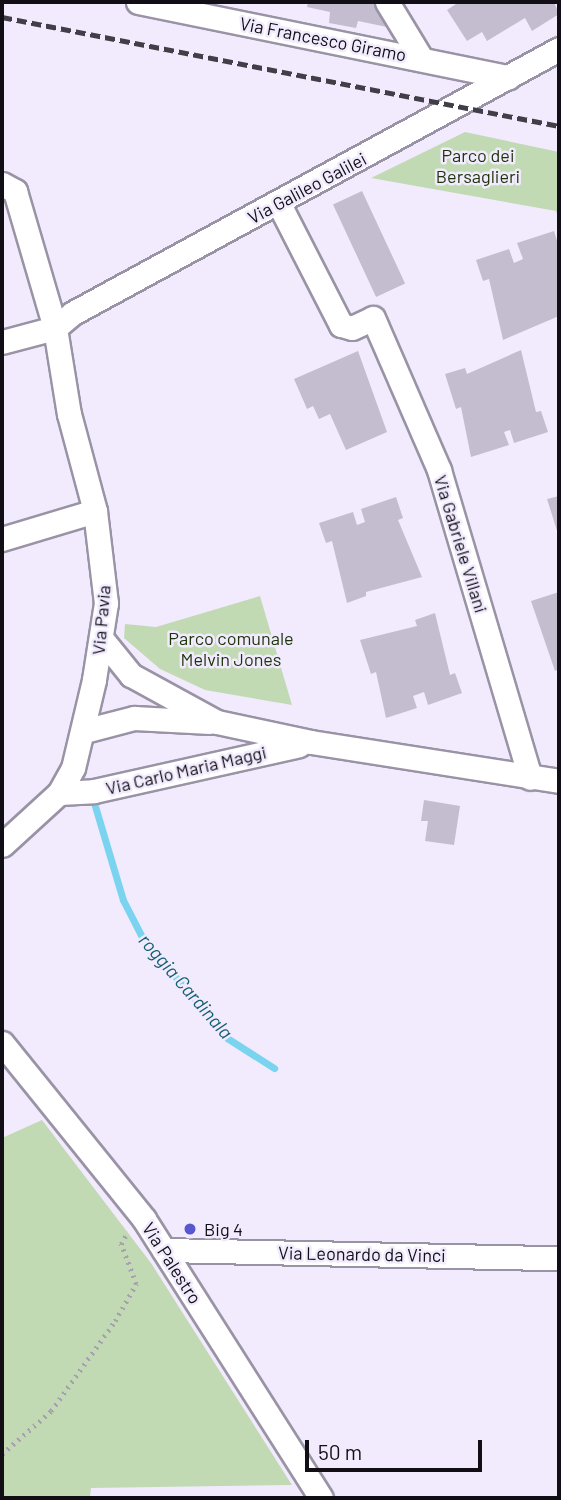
<!DOCTYPE html>
<html>
<head>
<meta charset="utf-8">
<style>
  body { margin:0 }
  #map { position:relative; width:561px; height:1500px; overflow:hidden; background:#f2ebfe; font-family:Barlow,sans-serif }
  div>[style] { position:absolute }
  .green>* { inset:0; background:#c2dab4 }
  .stream>* { height:7px; margin:-3.5px; padding:0 3.5px; transform-origin:3.5px; border-radius:3.5px; background:#7bd4ef }
  .building>* { inset:0; background:#c4bdd0; transform-origin:0 0 }
  .path>* { height:4.5px; margin-top:-2.25px; transform-origin:0; background:repeating-linear-gradient(90deg,#a6a0af 0 2px,transparent 0 7px) }
  .roads { filter:drop-shadow(2px 0 #9a93a5) drop-shadow(-2px 0 #9a93a5) drop-shadow(0 2px #9a93a5) drop-shadow(0 -2px #9a93a5) }
  .street>* { height:23px; margin:-11.5px; padding:0 11.5px; transform-origin:11.5px; border-radius:11.5px; background:#fff }
  .rail>* { height:5px; margin-top:-2.5px; transform-origin:0; background:repeating-linear-gradient(90deg,#413e47 0 10px,transparent 0 15px) }
  .dots>* { width:19px; height:19px; translate:-50% -50%; box-sizing:border-box; border:4px solid #f2ebfe; border-radius:50% }
  span { translate:-50% -50%; white-space:nowrap; text-align:center; line-height:1.15; -webkit-text-stroke:5px #f2ebfe; paint-order:stroke }
  .street-label { font-size:18px; color:#110f15 }
  .park-label { font-size:18px; color:#1b3307 }
  .poi-label { font-size:18px; color:#110f15 }
  .left { translate:0 -50%; text-align:left }
  .water-label { font-size:19px; color:#135d70; font-style:italic }
  .frame { position:absolute; inset:0; border:4px solid #110f15; pointer-events:none }
  .scale { position:absolute; left:305px; top:1440px; width:177px; height:32px; box-sizing:border-box; border:4px solid #110f15; border-top:0; padding-left:9px; font-size:21px; line-height:24px; white-space:nowrap; color:#110f15; -webkit-text-stroke:5px #f2ebfe; paint-order:stroke }
</style>
</head>
<body>
<div id="map">
  <div class="green">
    <i style="clip-path:polygon(465px 132px,559px 152px,559px 221px,556px 211px,371px 178px)"></i>
    <i style="clip-path:polygon(260px 596px,292px 705px,205px 690px,160px 669px,124px 638px,125px 624px,156px 627px)"></i>
    <i style="clip-path:polygon(42px 1120px,151px 1263px,292px 1485px,91px 1488px,90px 1498px,2px 1498px,2px 1138px)"></i>
  </div>
  <div class="stream">
    <i style="left:95px;top:806px;width:98px;rotate:73.4deg"></i>
    <i style="left:123px;top:900px;width:42px;rotate:62.8deg"></i>
    <i style="left:142px;top:937px;width:132px;rotate:49.9deg"></i>
    <i style="left:227px;top:1038px;width:56px;rotate:32.6deg"></i>
  </div>
  <div class="building">
    <i style="clip-path:polygon(308px 2px,378px 2px,390px 20px,387px 27px,358px 21px,356px 28px,329px 23px,330px 12px,307px 7px)"></i>
    <i style="clip-path:polygon(459px 2px,554px 2px,559px 14px,532px 31px,525px 18px,487px 41px,482px 32px,467px 41px,447px 10px)"></i>
    <i style="left:362px;top:191px;width:102px;height:32px;rotate:65deg"></i>
    <i style="clip-path:polygon(554px 231px,559px 247px,559px 316px,503px 340px,489px 279px,483px 281px,476px 260px,509px 249px,514px 263px,523px 259px,517px 243px)"></i>
    <i style="clip-path:polygon(521px 350px,536px 412px,541px 411px,548px 432px,514px 443px,510px 430px,504px 432px,509px 445px,471px 457px,461px 407px,456px 409px,445px 374px,465px 368px,467px 374px)"></i>
    <i style="clip-path:polygon(358px 351px,387px 432px,346px 450px,330px 414px,319px 419px,313px 406px,307px 409px,294px 379px)"></i>
    <i style="clip-path:polygon(559px 496px,559px 537px,547px 499px)"></i>
    <i style="clip-path:polygon(396px 497px,403px 518px,398px 520px,422px 577px,366px 592px,366px 596px,347px 603px,332px 541px,326px 543px,319px 523px,353px 512px,357px 525px,365px 522px,361px 509px)"></i>
    <i style="clip-path:polygon(559px 592px,559px 669px,555px 671px,531px 601px)"></i>
    <i style="clip-path:polygon(435px 613px,450px 675px,455px 673px,462px 693px,428px 705px,424px 692px,413px 696px,417px 708px,386px 718px,376px 672px,371px 674px,360px 640px,417px 626px,415px 620px)"></i>
    <i style="clip-path:polygon(424px 800px,460px 806px,454px 845px,425px 841px,428px 821px,421px 821px)"></i>
  </div>
  <div class="path">
    <i style="left:2px;top:1454px;width:65px;rotate:-41.3deg"></i>
    <i style="left:51px;top:1411px;width:110px;rotate:-54.6deg"></i>
    <i style="left:115px;top:1321px;width:43px;rotate:-60.4deg"></i>
    <i style="left:136px;top:1284px;width:43px;rotate:-110.6deg"></i>
    <i style="left:121px;top:1244px;width:14px;rotate:-60deg"></i>
  </div>
  <div class="roads">
    <div class="street">
      <i style="left:138px;top:2px;width:378px;rotate:11.5deg"></i>
      <i style="left:387px;top:2px;width:66px;rotate:58.7deg"></i>
      <i style="left:2px;top:184px;width:15px;rotate:28deg"></i>
      <i style="left:15px;top:191px;width:143px;rotate:73.7deg"></i>
      <i style="left:55px;top:328px;width:87px;rotate:80.8deg"></i>
      <i style="left:69px;top:414px;width:100px;rotate:75deg"></i>
      <i style="left:95px;top:511px;width:93px;rotate:83.2deg"></i>
      <i style="left:106px;top:603px;width:78px;rotate:98.9deg"></i>
      <i style="left:94px;top:680px;width:90px;rotate:103.4deg"></i>
      <i style="left:73px;top:768px;width:29px;rotate:119deg"></i>
      <i style="left:59px;top:793px;width:77px;rotate:137.6deg"></i>
      <i style="left:279px;top:204px;width:136px;rotate:62.9deg"></i>
      <i style="left:341px;top:325px;width:11px;rotate:15deg"></i>
      <i style="left:352px;top:328px;width:23px;rotate:-25deg"></i>
      <i style="left:373px;top:318px;width:166px;rotate:66.5deg"></i>
      <i style="left:439px;top:470px;width:321px;rotate:73.5deg"></i>
      <i style="left:2px;top:342px;width:55px;rotate:-14.8deg"></i>
      <i style="left:55px;top:328px;width:23px;rotate:-40deg"></i>
      <i style="left:73px;top:313px;width:553px;rotate:-28.51deg"></i>
      <i style="left:2px;top:539px;width:97px;rotate:-16.8deg"></i>
      <i style="left:101px;top:638px;width:48px;rotate:51deg"></i>
      <i style="left:131px;top:675px;width:98px;rotate:28.7deg"></i>
      <i style="left:217px;top:722px;width:96px;rotate:12deg"></i>
      <i style="left:311px;top:742px;width:251px;rotate:8.9deg"></i>
      <i style="left:84px;top:731px;width:52px;rotate:-14.6deg"></i>
      <i style="left:134px;top:718px;width:76px;rotate:3deg"></i>
      <i style="left:59px;top:793px;width:35px;rotate:-3deg"></i>
      <i style="left:94px;top:791px;width:210px;rotate:-12.6deg"></i>
      <i style="left:2px;top:1043px;width:226px;rotate:51.1deg"></i>
      <i style="left:144px;top:1219px;width:330px;rotate:57.6deg"></i>
      <i style="left:164px;top:1250px;width:395px;rotate:1.2deg"></i>
    </div>
  </div>
  <div class="rail">
    <i style="left:2px;top:17px;width:568px;rotate:11.07deg"></i>
  </div>
  <div class="dots">
    <i style="left:190px;top:1229px;background:#5758cf"></i>
  </div>
  <div class="street-label">
    <span style="left:323px;top:39px;rotate:11deg">Via Francesco Giramo</span>
    <span style="left:307px;top:188px;rotate:-28deg">Via Galileo Galilei</span>
    <span style="left:461px;top:544px;rotate:73deg">Via Gabriele Villani</span>
    <span style="left:101px;top:620px;rotate:-85deg">Via Pavia</span>
    <span style="left:186px;top:770px;rotate:-13deg">Via Carlo Maria Maggi</span>
    <span style="left:362px;top:1254px;rotate:1deg">Via Leonardo da Vinci</span>
    <span style="left:172px;top:1263px;rotate:57deg">Via Palestro</span>
  </div>
  <div class="park-label">
    <span style="left:478px;top:166px">Parco dei<br>Bersaglieri</span>
    <span style="left:231px;top:649px">Parco comunale<br>Melvin Jones</span>
  </div>
  <div class="poi-label">
    <span class="left" style="left:204px;top:1229px">Big 4</span>
  </div>
  <div class="water-label">
    <span style="left:186px;top:986px;rotate:49deg">roggia Cardinala</span>
  </div>
  <div class="frame"></div>
  <div class="scale">50 m</div>
</div>
</body>
</html>
